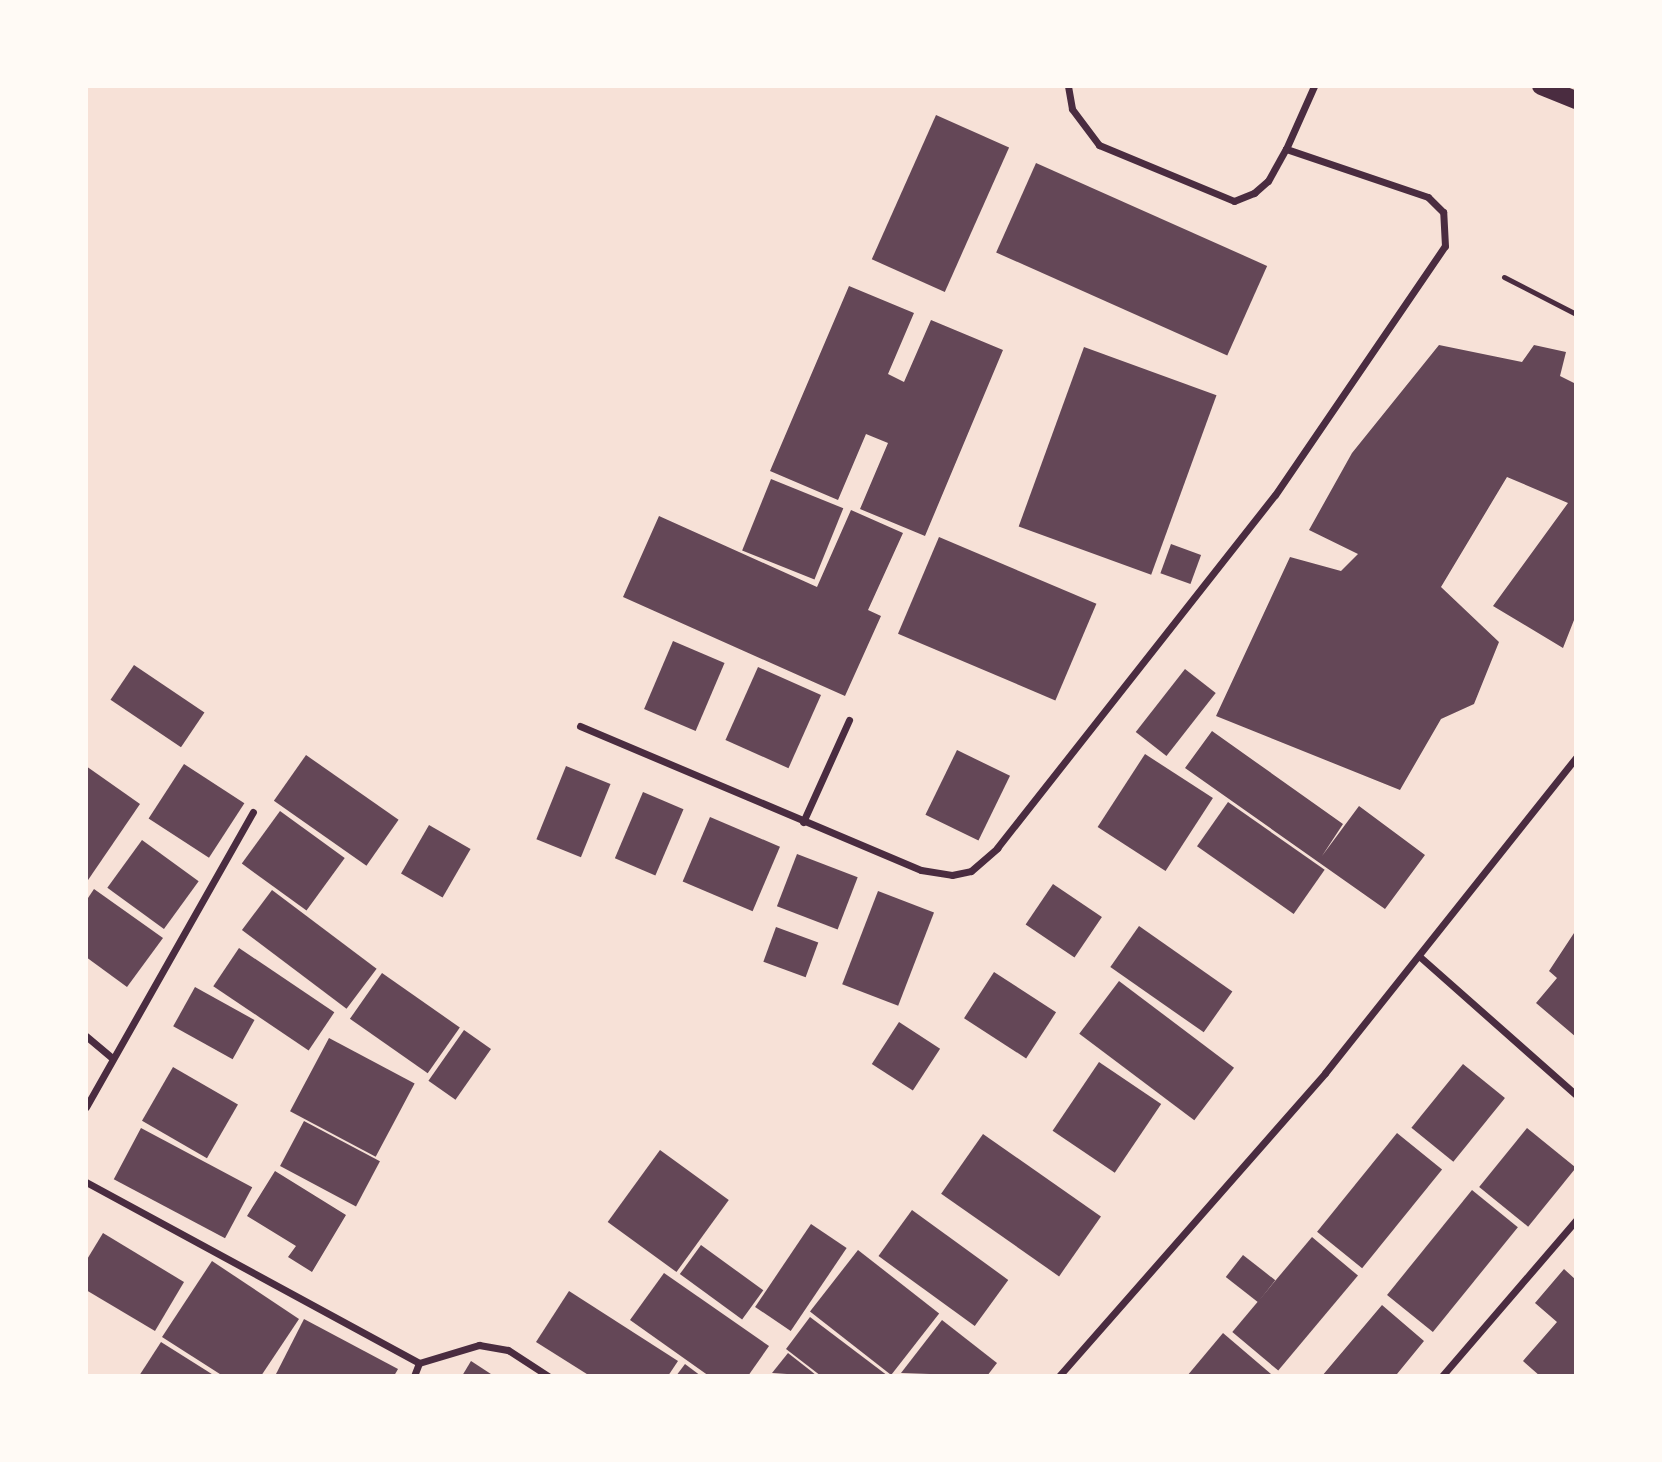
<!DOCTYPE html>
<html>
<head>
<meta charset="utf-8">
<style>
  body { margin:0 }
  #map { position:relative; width:1662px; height:1462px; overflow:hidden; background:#f7e1d7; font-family:"Source Sans 3",sans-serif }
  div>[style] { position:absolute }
  .building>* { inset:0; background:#644757; transform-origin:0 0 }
  .service>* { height:5px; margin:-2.5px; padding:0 2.5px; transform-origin:2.5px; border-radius:2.5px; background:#4a2c40 }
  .minor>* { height:7px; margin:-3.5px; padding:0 3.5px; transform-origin:3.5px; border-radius:3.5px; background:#4a2c40 }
  .primary>* { height:18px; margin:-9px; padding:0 9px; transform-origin:9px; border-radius:9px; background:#4a2c40 }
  span { translate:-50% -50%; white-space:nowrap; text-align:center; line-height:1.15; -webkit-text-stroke:7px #fffaf5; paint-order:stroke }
  .frame { position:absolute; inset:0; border:88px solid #fffaf5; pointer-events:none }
</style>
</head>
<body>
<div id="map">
  <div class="building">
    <i style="left:936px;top:115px;width:80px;height:158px;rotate:24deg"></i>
    <i style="left:1036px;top:163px;width:253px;height:98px;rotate:24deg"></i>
    <i style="clip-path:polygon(849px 286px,914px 313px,888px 374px,904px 382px,931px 320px,1003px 350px,925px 536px,860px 509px,888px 443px,866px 434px,838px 500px,770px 471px)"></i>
    <i style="clip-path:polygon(1439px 345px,1522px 362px,1534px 345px,1566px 352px,1560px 376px,1576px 384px,1576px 615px,1563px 648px,1493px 606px,1568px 503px,1507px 477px,1441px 587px,1499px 642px,1474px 704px,1441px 719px,1400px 790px,1216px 716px,1290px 557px,1341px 571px,1358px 554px,1309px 530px,1352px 453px)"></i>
    <i style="left:1084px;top:347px;width:141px;height:191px;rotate:20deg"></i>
    <i style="left:771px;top:479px;width:78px;height:77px;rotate:22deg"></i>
    <i style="clip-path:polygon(851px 510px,903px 533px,868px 610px,881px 616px,845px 696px,623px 597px,659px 516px,817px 587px)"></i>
    <i style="left:939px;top:537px;width:171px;height:105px;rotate:23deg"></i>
    <i style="left:1171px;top:544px;width:32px;height:31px;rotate:20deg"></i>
    <i style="left:673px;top:641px;width:56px;height:74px;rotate:23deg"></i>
    <i style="left:134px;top:665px;width:85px;height:42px;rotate:34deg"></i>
    <i style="left:758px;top:667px;width:69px;height:80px;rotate:24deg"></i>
    <i style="left:1185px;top:669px;width:39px;height:80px;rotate:38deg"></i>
    <i style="clip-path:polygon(1212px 731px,1343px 824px,1322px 856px,1359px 806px,1425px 855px,1385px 909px,1185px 768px)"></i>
    <i style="left:957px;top:750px;width:59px;height:72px;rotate:26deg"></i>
    <i style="left:1145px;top:754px;width:81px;height:87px;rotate:33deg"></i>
    <i style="left:306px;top:755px;width:113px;height:56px;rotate:35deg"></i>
    <i style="left:184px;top:764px;width:72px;height:65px;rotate:33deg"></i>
    <i style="clip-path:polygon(86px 766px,140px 804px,86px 883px)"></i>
    <i style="left:566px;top:766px;width:48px;height:79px;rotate:22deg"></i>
    <i style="left:643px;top:792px;width:44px;height:72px;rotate:23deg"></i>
    <i style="left:1228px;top:802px;width:118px;height:54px;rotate:35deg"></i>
    <i style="left:280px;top:811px;width:80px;height:65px;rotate:36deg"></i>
    <i style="left:710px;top:817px;width:76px;height:70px;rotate:23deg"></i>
    <i style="left:429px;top:825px;width:48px;height:56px;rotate:30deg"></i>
    <i style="left:142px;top:840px;width:70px;height:59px;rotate:36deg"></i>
    <i style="left:797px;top:854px;width:65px;height:56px;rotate:21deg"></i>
    <i style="left:1053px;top:884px;width:59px;height:49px;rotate:34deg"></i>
    <i style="clip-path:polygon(94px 889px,163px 938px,127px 987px,86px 957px,86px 901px)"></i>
    <i style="left:272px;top:890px;width:131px;height:50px;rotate:37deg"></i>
    <i style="left:878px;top:891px;width:60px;height:100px;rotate:21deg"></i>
    <i style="left:1139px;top:926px;width:114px;height:50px;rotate:35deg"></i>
    <i style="left:776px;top:927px;width:45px;height:37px;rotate:20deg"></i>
    <i style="clip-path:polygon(1576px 930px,1576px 1037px,1536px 1003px,1557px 978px,1549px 971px)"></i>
    <i style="left:239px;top:948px;width:115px;height:46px;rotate:34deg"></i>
    <i style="left:994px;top:972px;width:74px;height:55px;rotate:33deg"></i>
    <i style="left:382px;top:973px;width:95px;height:56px;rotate:35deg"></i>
    <i style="left:1119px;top:981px;width:144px;height:66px;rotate:37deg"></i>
    <i style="left:195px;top:987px;width:68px;height:45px;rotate:29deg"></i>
    <i style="left:899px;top:1022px;width:49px;height:50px;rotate:33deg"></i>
    <i style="left:464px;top:1030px;width:33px;height:62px;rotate:35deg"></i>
    <i style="left:329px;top:1038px;width:97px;height:83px;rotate:28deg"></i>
    <i style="left:1099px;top:1062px;width:75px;height:83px;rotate:34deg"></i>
    <i style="left:1463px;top:1064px;width:54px;height:82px;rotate:39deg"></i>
    <i style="left:173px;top:1067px;width:75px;height:62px;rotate:30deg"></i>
    <i style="left:304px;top:1121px;width:86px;height:51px;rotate:28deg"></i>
    <i style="left:141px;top:1128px;width:126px;height:58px;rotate:28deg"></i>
    <i style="left:1527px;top:1128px;width:63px;height:76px;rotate:39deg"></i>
    <i style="left:1397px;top:1133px;width:58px;height:127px;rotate:39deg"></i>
    <i style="left:983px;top:1134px;width:144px;height:73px;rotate:35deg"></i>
    <i style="left:660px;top:1150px;width:85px;height:89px;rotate:36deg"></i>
    <i style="clip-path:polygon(275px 1171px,346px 1215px,312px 1272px,288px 1257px,296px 1246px,247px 1216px)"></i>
    <i style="left:1472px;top:1190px;width:59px;height:135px;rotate:39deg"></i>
    <i style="left:912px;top:1210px;width:119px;height:57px;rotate:36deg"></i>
    <i style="left:811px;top:1224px;width:43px;height:100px;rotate:34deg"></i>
    <i style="clip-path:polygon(103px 1233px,184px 1282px,155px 1331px,86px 1290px,86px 1261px)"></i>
    <i style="left:1312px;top:1237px;width:60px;height:124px;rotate:40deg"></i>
    <i style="left:701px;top:1245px;width:77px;height:36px;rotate:36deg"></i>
    <i style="left:858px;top:1250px;width:103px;height:78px;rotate:38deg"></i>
    <i style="left:1243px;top:1255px;width:41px;height:28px;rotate:38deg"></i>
    <i style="clip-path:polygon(212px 1261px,299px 1319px,261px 1376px,223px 1376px,162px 1337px)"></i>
    <i style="clip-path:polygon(1564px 1269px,1576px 1280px,1576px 1376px,1540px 1376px,1523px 1361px,1557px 1322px,1535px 1303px)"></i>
    <i style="clip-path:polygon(664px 1273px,769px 1346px,748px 1376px,709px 1376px,630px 1320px)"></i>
    <i style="clip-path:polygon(569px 1291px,678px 1361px,668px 1376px,590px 1376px,536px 1342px)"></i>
    <i style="clip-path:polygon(1382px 1305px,1424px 1341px,1397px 1374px,1400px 1376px,1322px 1376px)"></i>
    <i style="clip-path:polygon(810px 1317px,888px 1376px,821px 1376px,786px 1349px)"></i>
    <i style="clip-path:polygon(304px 1319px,398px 1369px,394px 1376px,275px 1376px)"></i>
    <i style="clip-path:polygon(942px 1320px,997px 1363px,987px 1376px,901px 1373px)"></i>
    <i style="clip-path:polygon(1223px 1333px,1271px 1374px,1270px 1376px,1187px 1376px)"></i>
    <i style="clip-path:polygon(161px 1342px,215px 1376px,139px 1376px)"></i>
    <i style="clip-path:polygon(788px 1353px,811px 1371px,817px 1376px,772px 1373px)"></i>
    <i style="clip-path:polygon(471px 1361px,494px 1376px,462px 1376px)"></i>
    <i style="clip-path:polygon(685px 1364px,701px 1376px,676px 1376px)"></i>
  </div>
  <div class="service">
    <i style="left:1504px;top:277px;width:81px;rotate:27.2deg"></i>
  </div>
  <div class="minor">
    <i style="left:1068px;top:86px;width:23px;rotate:80deg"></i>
    <i style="left:1072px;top:109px;width:45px;rotate:53.1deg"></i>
    <i style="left:1099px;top:145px;width:146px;rotate:22.5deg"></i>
    <i style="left:1234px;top:201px;width:22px;rotate:-22deg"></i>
    <i style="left:1254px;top:193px;width:18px;rotate:-41deg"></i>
    <i style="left:1268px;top:181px;width:37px;rotate:-61deg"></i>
    <i style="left:580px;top:726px;width:370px;rotate:22.9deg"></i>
    <i style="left:921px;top:870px;width:31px;rotate:9deg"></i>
    <i style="left:952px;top:875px;width:19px;rotate:-12deg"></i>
    <i style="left:971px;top:871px;width:35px;rotate:-41deg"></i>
    <i style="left:997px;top:848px;width:449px;rotate:-51.8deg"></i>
    <i style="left:1275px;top:495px;width:301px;rotate:-55.7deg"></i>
    <i style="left:1445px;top:246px;width:34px;rotate:-93deg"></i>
    <i style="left:1443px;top:212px;width:21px;rotate:-135deg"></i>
    <i style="left:1428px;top:197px;width:150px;rotate:-161.3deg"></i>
    <i style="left:1286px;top:149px;width:69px;rotate:-66deg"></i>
    <i style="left:803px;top:822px;width:112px;rotate:-65.7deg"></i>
    <i style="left:1419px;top:956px;width:210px;rotate:41.5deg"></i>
    <i style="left:86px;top:1036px;width:33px;rotate:40deg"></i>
    <i style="left:86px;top:1107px;width:339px;rotate:-60.5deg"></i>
    <i style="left:86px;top:1182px;width:379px;rotate:28.5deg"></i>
    <i style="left:419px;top:1363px;width:14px;rotate:111deg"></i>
    <i style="left:419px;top:1363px;width:63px;rotate:-16.7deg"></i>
    <i style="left:479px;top:1345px;width:29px;rotate:10deg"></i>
    <i style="left:508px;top:1350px;width:48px;rotate:33deg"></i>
    <i style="left:1059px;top:1376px;width:403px;rotate:-48.7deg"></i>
    <i style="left:1325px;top:1073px;width:403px;rotate:-51.5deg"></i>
    <i style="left:1442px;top:1376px;width:206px;rotate:-49.3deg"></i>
  </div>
  <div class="primary">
    <i style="left:1541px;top:86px;width:38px;rotate:22deg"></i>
  </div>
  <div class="frame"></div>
</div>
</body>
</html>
